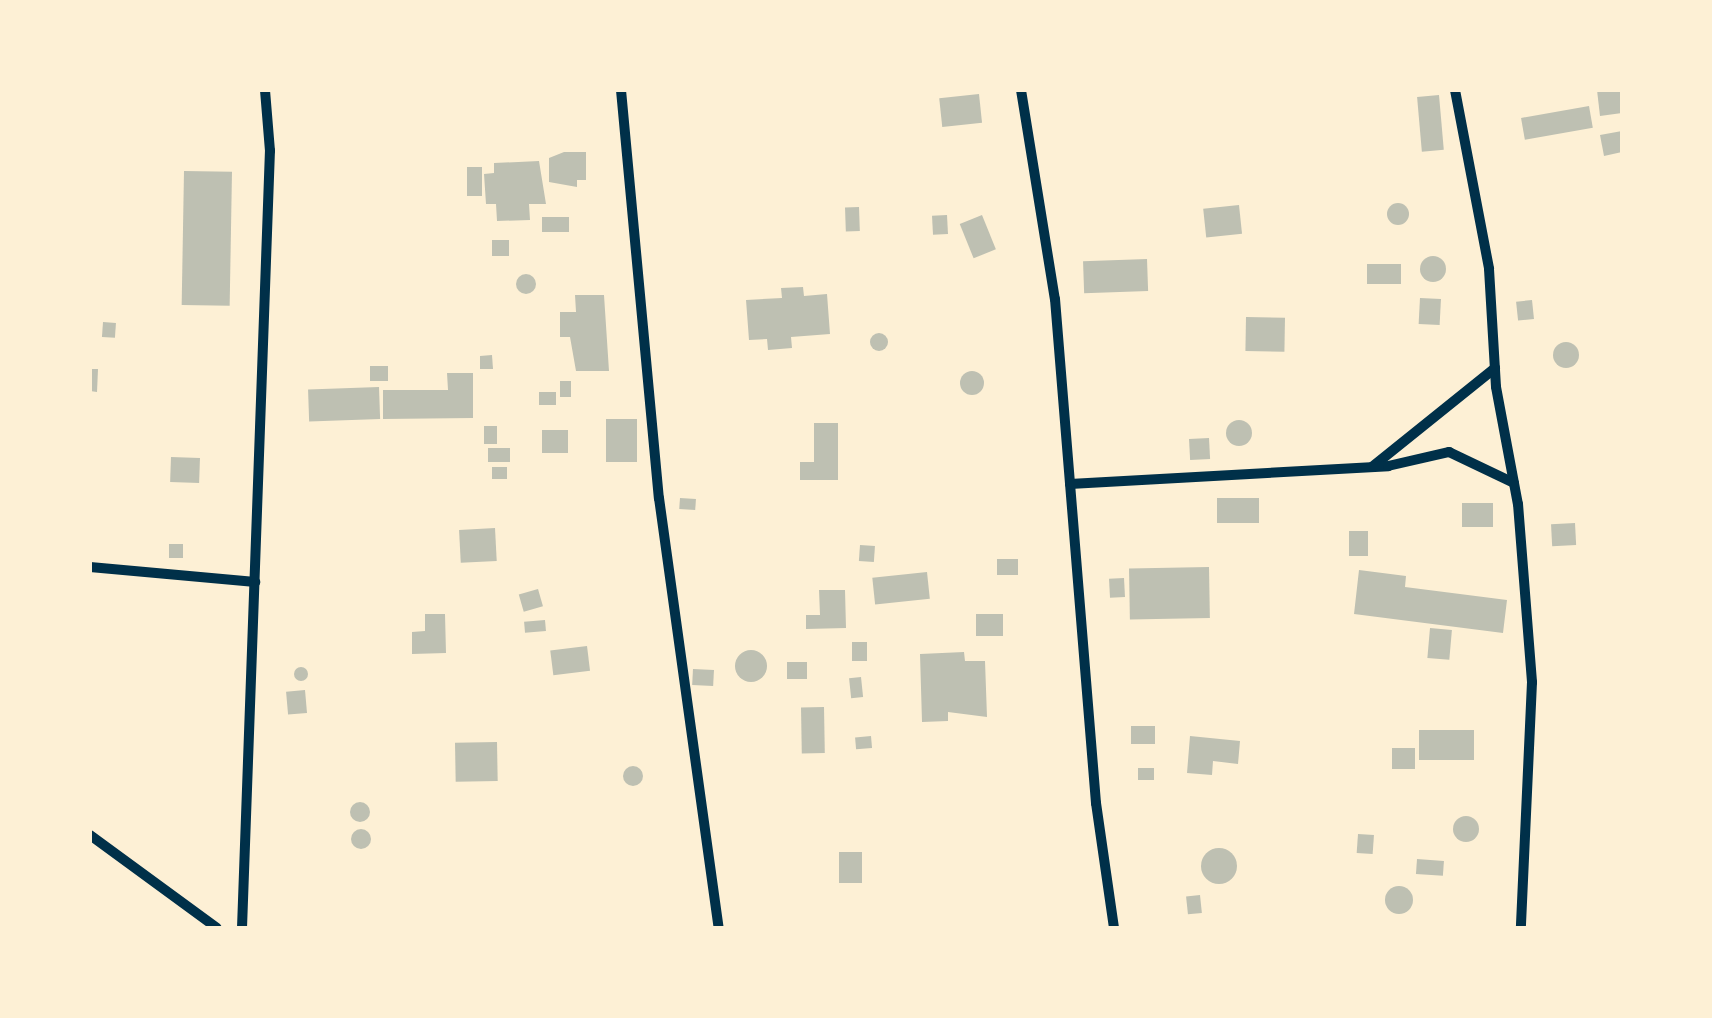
<!DOCTYPE html>
<html>
<head>
<meta charset="utf-8">
<style>
  body { margin:0 }
  #map { position:relative; width:1712px; height:1018px; overflow:hidden; background:#fdf0d5; font-family:"Archivo Narrow",sans-serif }
  div>[style] { position:absolute }
  .building>* { inset:0; background:#bec0b2; transform-origin:0 0 }
  .round { border-radius:50% }
  .minor>* { height:10px; margin:-5px; padding:0 5px; transform-origin:5px; border-radius:5px; background:#003049 }
  span { translate:-50% -50%; white-space:nowrap; text-align:center; line-height:1.15; -webkit-text-stroke:9px #fdf0d5; paint-order:stroke }
  .frame { position:absolute; inset:0; border:92px solid #fdf0d5; pointer-events:none }
</style>
</head>
<body>
<div id="map">
  <div class="building">
    <i style="clip-path:polygon(1597px 90px,1622px 90px,1622px 113px,1600px 116px)"></i>
    <i style="left:979px;top:94px;width:29px;height:40px;rotate:84deg"></i>
    <i style="left:1439px;top:95px;width:55px;height:22px;rotate:85deg"></i>
    <i style="left:1589px;top:106px;width:22px;height:69px;rotate:80deg"></i>
    <i style="clip-path:polygon(1622px 131px,1622px 152px,1604px 156px,1600px 135px)"></i>
    <i style="clip-path:polygon(564px 152px,586px 152px,586px 180px,577px 180px,577px 187px,549px 182px,549px 158px)"></i>
    <i style="clip-path:polygon(539px 161px,546px 204px,529px 204px,530px 220px,497px 221px,496px 204px,486px 204px,484px 174px,494px 173px,494px 163px)"></i>
    <i style="left:467px;top:167px;width:15px;height:29px"></i>
    <i style="left:184px;top:171px;width:48px;height:134px;rotate:1deg"></i>
    <i class="round" style="left:1387px;top:203px;width:22px;height:22px"></i>
    <i style="left:1239px;top:205px;width:29px;height:36px;rotate:84deg"></i>
    <i style="left:859px;top:207px;width:24px;height:14px;rotate:88deg"></i>
    <i style="left:947px;top:215px;width:19px;height:15px;rotate:87deg"></i>
    <i style="left:982px;top:215px;width:37px;height:24px;rotate:68deg"></i>
    <i style="left:542px;top:217px;width:27px;height:15px"></i>
    <i style="left:492px;top:240px;width:17px;height:16px"></i>
    <i class="round" style="left:1420px;top:256px;width:26px;height:26px"></i>
    <i style="left:1147px;top:259px;width:32px;height:64px;rotate:88deg"></i>
    <i style="left:1367px;top:264px;width:34px;height:20px"></i>
    <i class="round" style="left:516px;top:274px;width:20px;height:20px"></i>
    <i style="clip-path:polygon(803px 287px,804px 296px,827px 294px,830px 334px,791px 337px,792px 348px,768px 350px,767px 339px,749px 340px,746px 300px,782px 298px,781px 288px)"></i>
    <i style="clip-path:polygon(575px 295px,604px 295px,609px 371px,576px 371px,570px 337px,560px 337px,560px 312px,576px 312px)"></i>
    <i style="left:1420px;top:298px;width:21px;height:26px;rotate:3deg"></i>
    <i style="left:1532px;top:300px;width:19px;height:16px;rotate:84deg"></i>
    <i style="left:1246px;top:317px;width:39px;height:34px;rotate:1deg"></i>
    <i style="left:103px;top:322px;width:13px;height:15px;rotate:4deg"></i>
    <i class="round" style="left:870px;top:333px;width:18px;height:18px"></i>
    <i class="round" style="left:1553px;top:342px;width:26px;height:26px"></i>
    <i style="clip-path:polygon(492px 355px,493px 369px,480px 369px,480px 356px)"></i>
    <i style="left:370px;top:366px;width:18px;height:15px"></i>
    <i style="clip-path:polygon(90px 369px,98px 369px,97px 392px,90px 391px)"></i>
    <i class="round" style="left:960px;top:371px;width:24px;height:24px"></i>
    <i style="clip-path:polygon(447px 373px,473px 373px,473px 418px,383px 419px,383px 390px,448px 390px)"></i>
    <i style="left:560px;top:381px;width:11px;height:16px"></i>
    <i style="left:379px;top:387px;width:32px;height:71px;rotate:88deg"></i>
    <i style="left:539px;top:392px;width:17px;height:13px"></i>
    <i style="left:606px;top:419px;width:31px;height:43px"></i>
    <i class="round" style="left:1226px;top:420px;width:26px;height:26px"></i>
    <i style="clip-path:polygon(814px 423px,838px 423px,838px 480px,800px 480px,800px 462px,814px 462px)"></i>
    <i style="left:484px;top:426px;width:13px;height:18px"></i>
    <i style="left:542px;top:430px;width:26px;height:23px"></i>
    <i style="left:1209px;top:438px;width:21px;height:20px;rotate:87deg"></i>
    <i style="left:488px;top:448px;width:22px;height:14px"></i>
    <i style="left:171px;top:457px;width:29px;height:25px;rotate:2deg"></i>
    <i style="left:492px;top:467px;width:15px;height:12px"></i>
    <i style="left:680px;top:498px;width:16px;height:11px;rotate:4deg"></i>
    <i style="left:1217px;top:498px;width:42px;height:25px"></i>
    <i style="left:1462px;top:503px;width:31px;height:24px"></i>
    <i style="left:1575px;top:523px;width:22px;height:24px;rotate:87deg"></i>
    <i style="left:495px;top:528px;width:33px;height:36px;rotate:87deg"></i>
    <i style="left:1349px;top:531px;width:19px;height:25px"></i>
    <i style="left:169px;top:544px;width:14px;height:14px"></i>
    <i style="left:860px;top:545px;width:15px;height:16px;rotate:4deg"></i>
    <i style="left:997px;top:559px;width:21px;height:16px"></i>
    <i style="left:1209px;top:567px;width:51px;height:80px;rotate:89deg"></i>
    <i style="clip-path:polygon(1359px 570px,1406px 576px,1405px 587px,1507px 600px,1503px 633px,1354px 614px)"></i>
    <i style="left:927px;top:572px;width:27px;height:55px;rotate:84deg"></i>
    <i style="left:1124px;top:578px;width:19px;height:15px;rotate:87deg"></i>
    <i style="left:538px;top:589px;width:18px;height:20px;rotate:74deg"></i>
    <i style="clip-path:polygon(819px 590px,845px 590px,846px 628px,806px 629px,806px 615px,820px 615px)"></i>
    <i style="clip-path:polygon(425px 614px,445px 614px,446px 653px,412px 654px,412px 632px,425px 631px)"></i>
    <i style="left:976px;top:614px;width:27px;height:22px"></i>
    <i style="left:545px;top:620px;width:11px;height:21px;rotate:85deg"></i>
    <i style="left:1430px;top:628px;width:22px;height:30px;rotate:5deg"></i>
    <i style="left:852px;top:642px;width:15px;height:19px"></i>
    <i style="left:587px;top:646px;width:25px;height:37px;rotate:83deg"></i>
    <i class="round" style="left:735px;top:650px;width:32px;height:32px"></i>
    <i style="clip-path:polygon(964px 652px,965px 661px,985px 661px,987px 717px,948px 712px,948px 721px,922px 722px,920px 654px)"></i>
    <i style="left:787px;top:662px;width:20px;height:17px"></i>
    <i class="round" style="left:294px;top:667px;width:14px;height:14px"></i>
    <i style="left:693px;top:669px;width:21px;height:16px;rotate:3deg"></i>
    <i style="left:861px;top:677px;width:20px;height:12px;rotate:84deg"></i>
    <i style="left:305px;top:690px;width:23px;height:19px;rotate:85deg"></i>
    <i style="left:824px;top:707px;width:46px;height:23px;rotate:89deg"></i>
    <i style="left:1155px;top:726px;width:18px;height:24px;rotate:90deg"></i>
    <i style="left:1474px;top:730px;width:30px;height:55px;rotate:90deg"></i>
    <i style="left:871px;top:736px;width:12px;height:16px;rotate:85deg"></i>
    <i style="clip-path:polygon(1190px 736px,1240px 741px,1238px 764px,1213px 761px,1212px 775px,1187px 773px)"></i>
    <i style="left:497px;top:742px;width:39px;height:42px;rotate:89deg"></i>
    <i style="left:1392px;top:748px;width:23px;height:21px"></i>
    <i class="round" style="left:623px;top:766px;width:20px;height:20px"></i>
    <i style="left:1154px;top:768px;width:12px;height:16px;rotate:90deg"></i>
    <i class="round" style="left:350px;top:802px;width:20px;height:20px"></i>
    <i class="round" style="left:1453px;top:816px;width:26px;height:26px"></i>
    <i class="round" style="left:351px;top:829px;width:20px;height:20px"></i>
    <i style="left:1358px;top:834px;width:16px;height:19px;rotate:4deg"></i>
    <i class="round" style="left:1201px;top:848px;width:36px;height:36px"></i>
    <i style="left:839px;top:852px;width:23px;height:31px"></i>
    <i style="left:1417px;top:859px;width:27px;height:15px;rotate:4deg"></i>
    <i class="round" style="left:1385px;top:886px;width:28px;height:28px"></i>
    <i style="left:1200px;top:895px;width:18px;height:14px;rotate:84deg"></i>
  </div>
  <div class="minor">
    <i style="left:621px;top:90px;width:410px;rotate:84.7deg"></i>
    <i style="left:659px;top:498px;width:434px;rotate:82.1deg"></i>
    <i style="left:1021px;top:90px;width:212px;rotate:80.8deg"></i>
    <i style="left:1055px;top:299px;width:506px;rotate:85.35deg"></i>
    <i style="left:1096px;top:803px;width:126px;rotate:81.8deg"></i>
    <i style="left:1455px;top:90px;width:182px;rotate:79.2deg"></i>
    <i style="left:1489px;top:269px;width:118px;rotate:86.6deg"></i>
    <i style="left:1496px;top:387px;width:119px;rotate:79.4deg"></i>
    <i style="left:1518px;top:504px;width:179px;rotate:85.5deg"></i>
    <i style="left:1532px;top:682px;width:246px;rotate:92.6deg"></i>
    <i style="left:1372px;top:467px;width:158px;rotate:-38.8deg"></i>
    <i style="left:1070px;top:484px;width:319px;rotate:-3.2deg"></i>
    <i style="left:1388px;top:466px;width:63px;rotate:-12.9deg"></i>
    <i style="left:1449px;top:452px;width:72px;rotate:25.5deg"></i>
    <i style="left:90px;top:567px;width:166px;rotate:5.2deg"></i>
    <i style="left:90px;top:835px;width:157px;rotate:36.2deg"></i>
    <i style="left:242px;top:928px;width:778px;rotate:-87.94deg"></i>
    <i style="left:270px;top:151px;width:61px;rotate:-94.7deg"></i>
  </div>
  <div class="frame"></div>
</div>
</body>
</html>
